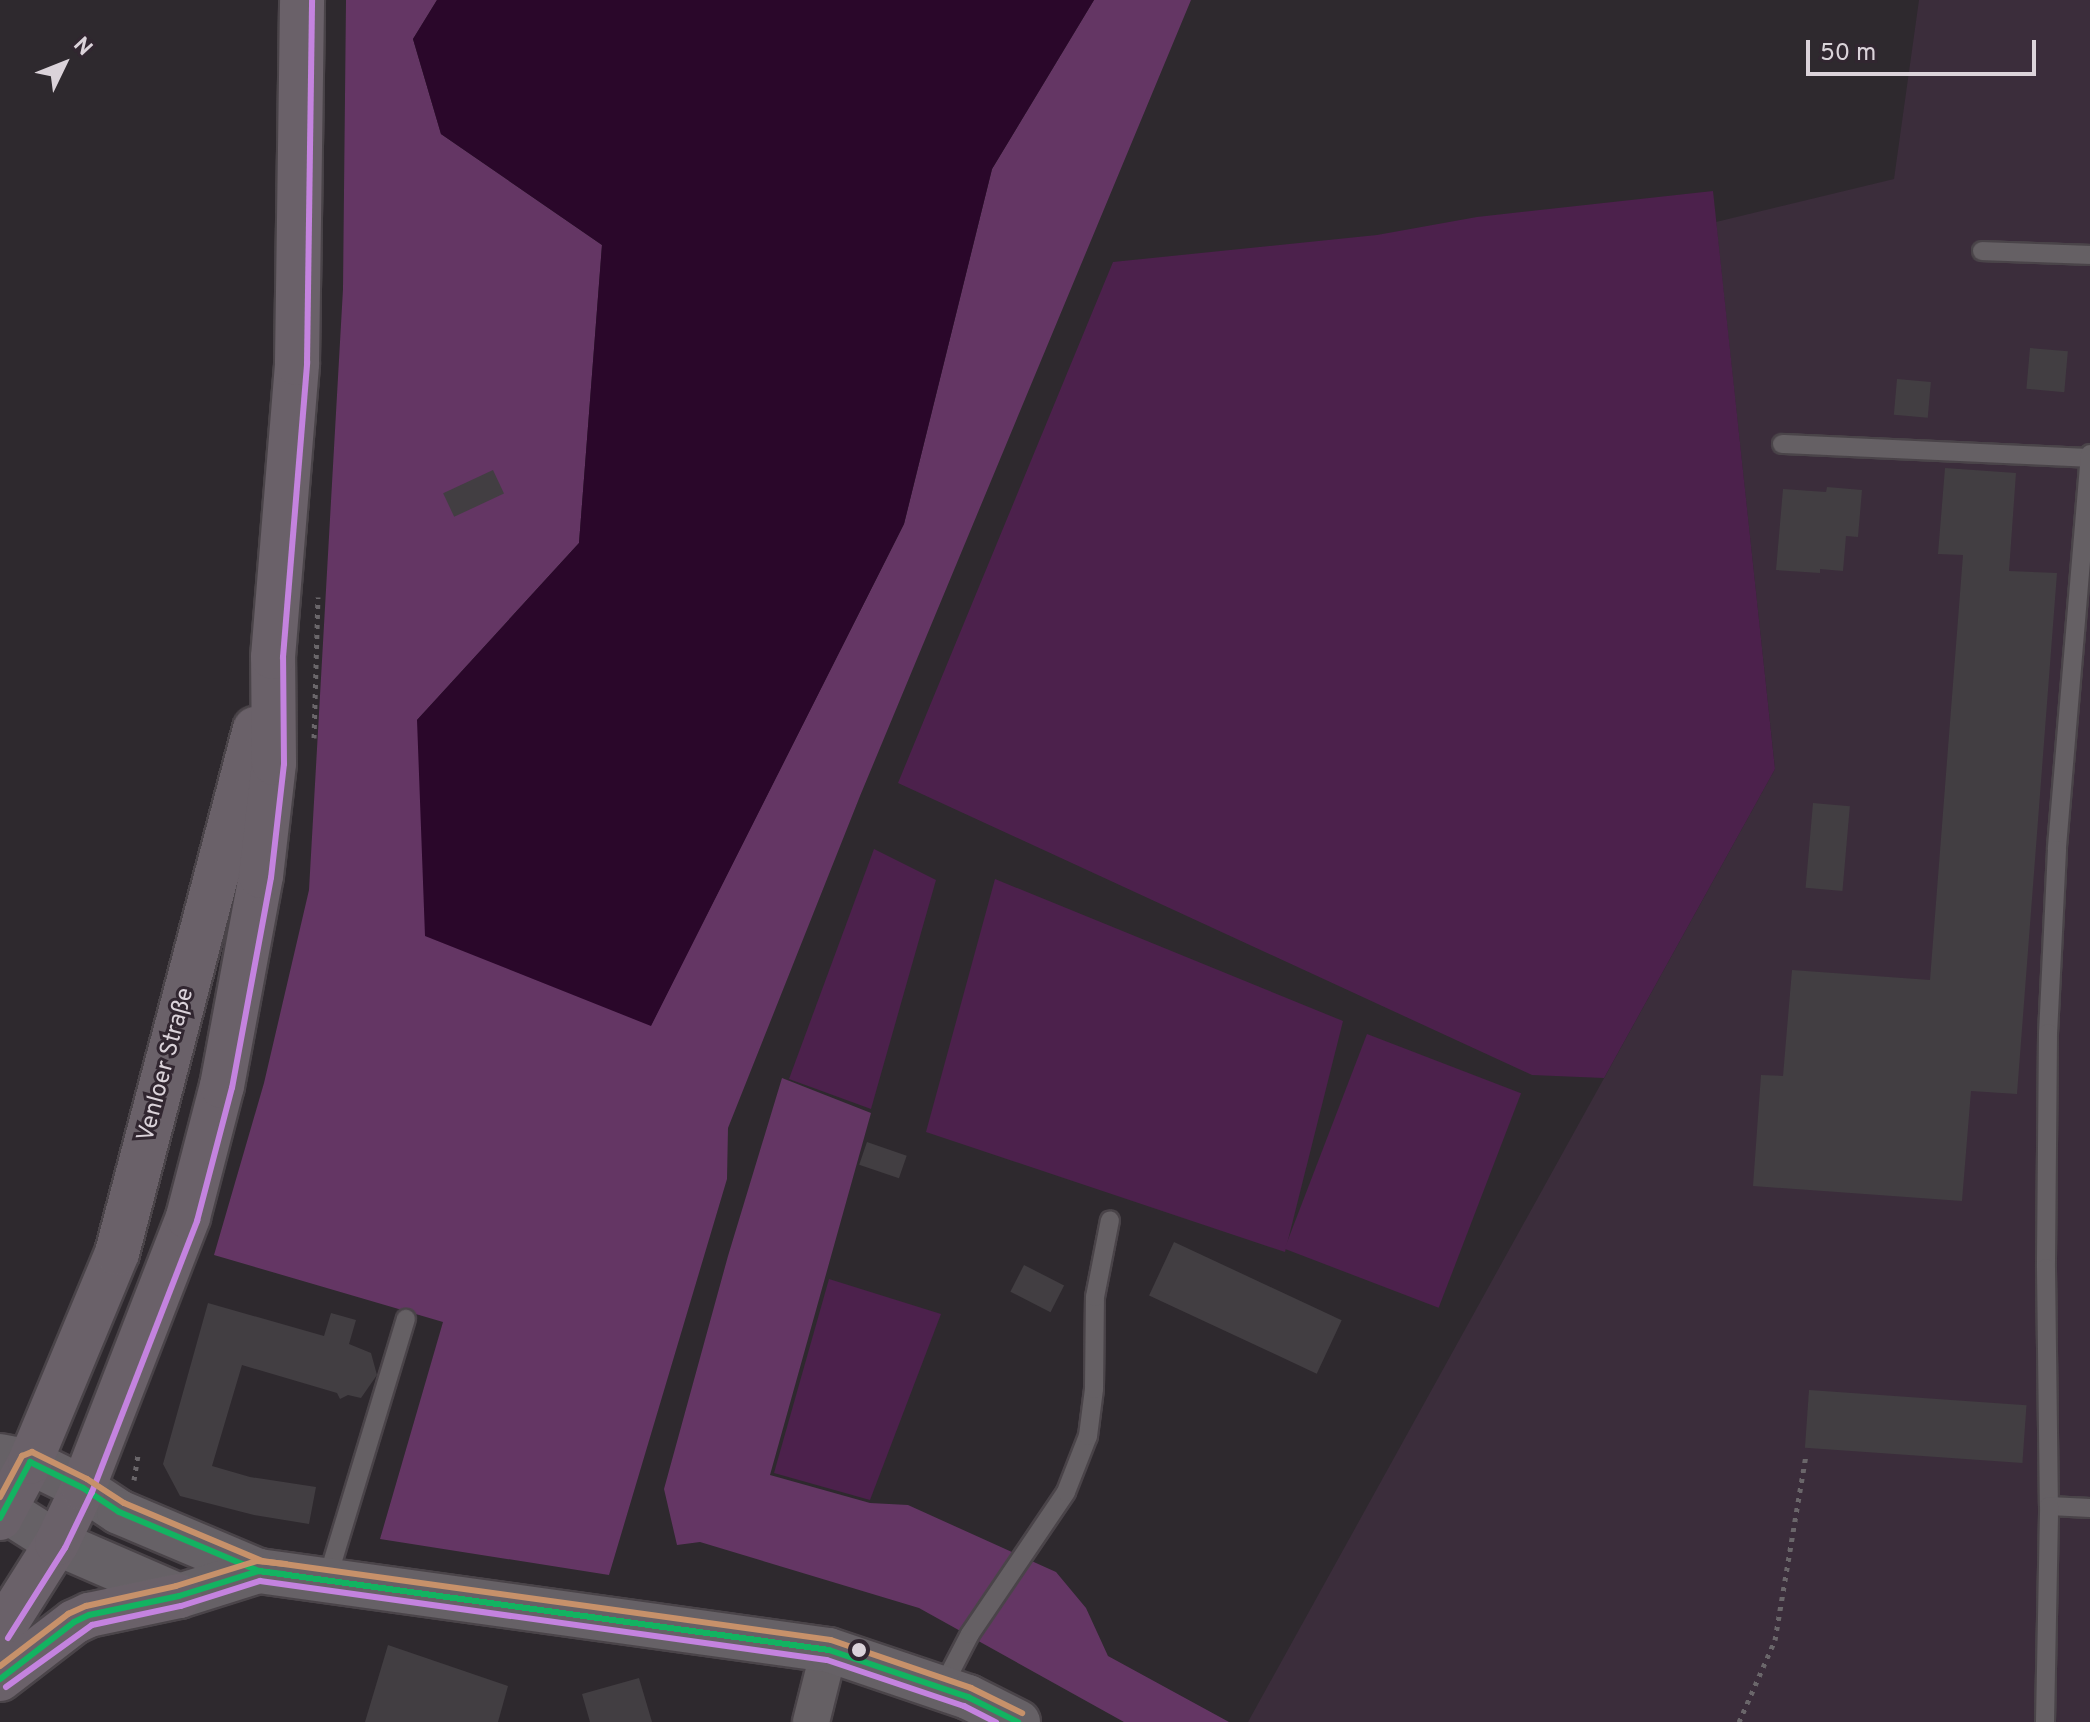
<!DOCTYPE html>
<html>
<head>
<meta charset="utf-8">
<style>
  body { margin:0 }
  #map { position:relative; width:2090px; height:1722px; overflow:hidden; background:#2e292e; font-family:Overpass,sans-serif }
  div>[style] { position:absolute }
  .built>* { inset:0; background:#3b2d3b }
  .green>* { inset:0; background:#4c214c; transform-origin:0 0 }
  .forest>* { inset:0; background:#643664 }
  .water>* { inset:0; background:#2a072a }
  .building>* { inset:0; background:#423e42; transform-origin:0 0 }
  .path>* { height:5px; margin-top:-2.5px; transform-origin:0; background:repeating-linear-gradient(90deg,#6a666a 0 4px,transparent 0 10px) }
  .roads { filter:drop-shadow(2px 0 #4a4449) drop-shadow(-2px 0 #4a4449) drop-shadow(0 2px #4a4449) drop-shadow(0 -2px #4a4449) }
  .lane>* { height:18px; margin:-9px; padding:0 9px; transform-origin:9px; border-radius:9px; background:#656064 }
  .street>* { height:36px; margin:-18px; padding:0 18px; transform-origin:18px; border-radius:18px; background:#656064 }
  .secondary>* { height:44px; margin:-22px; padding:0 22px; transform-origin:22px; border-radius:22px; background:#666166 }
  .primary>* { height:44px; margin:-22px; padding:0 22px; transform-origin:22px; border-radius:22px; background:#6a6169 }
  .bus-1>* { height:6px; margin:-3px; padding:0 3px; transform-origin:3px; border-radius:3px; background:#13b361 }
  .bus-2>* { height:6px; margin:-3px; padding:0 3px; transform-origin:3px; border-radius:3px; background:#c483df }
  .bus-3>* { height:6px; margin:-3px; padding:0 3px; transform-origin:3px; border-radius:3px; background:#c7916a }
  .dots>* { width:22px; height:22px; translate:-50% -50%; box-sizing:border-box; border:4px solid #312630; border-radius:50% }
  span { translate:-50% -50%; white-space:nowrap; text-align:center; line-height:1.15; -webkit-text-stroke:6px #312630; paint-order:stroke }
  .street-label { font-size:24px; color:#dbd3da }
  .north { position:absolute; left:24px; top:24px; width:80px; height:80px; -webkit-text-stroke:6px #312630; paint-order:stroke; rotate:47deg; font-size:22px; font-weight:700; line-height:32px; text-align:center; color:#dbd3da }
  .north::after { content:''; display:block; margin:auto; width:28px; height:36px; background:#dbd3da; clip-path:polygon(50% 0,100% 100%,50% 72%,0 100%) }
  .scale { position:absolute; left:1806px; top:40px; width:230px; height:36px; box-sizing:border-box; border:4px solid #dbd3da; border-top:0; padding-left:10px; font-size:24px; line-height:28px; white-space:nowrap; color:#dbd3da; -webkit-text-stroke:6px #312630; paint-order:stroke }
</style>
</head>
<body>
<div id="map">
  <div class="built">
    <i style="clip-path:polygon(1919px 0,2090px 0,2090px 1722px,1248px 1722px,1775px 769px,1716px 222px,1894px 179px)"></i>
  </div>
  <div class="green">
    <i style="clip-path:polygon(1713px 191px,1775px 769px,1604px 1078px,1532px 1075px,898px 783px,1113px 262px,1377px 235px,1477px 217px)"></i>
    <i style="clip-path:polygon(874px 849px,936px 880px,871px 1109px,789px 1079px)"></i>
    <i style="clip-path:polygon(995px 879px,1343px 1021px,1285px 1252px,926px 1132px)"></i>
    <i style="left:1367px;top:1034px;width:165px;height:230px;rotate:21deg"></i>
    <i style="clip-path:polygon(829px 1279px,941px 1314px,870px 1500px,774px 1473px)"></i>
  </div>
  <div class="forest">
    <i style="clip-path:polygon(346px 0,437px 0,413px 39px,441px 134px,602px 245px,579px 543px,417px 720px,651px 1025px,904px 524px,992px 169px,1094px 0,1191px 0,860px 796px,728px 1128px,727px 1179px,609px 1575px,380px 1539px,443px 1322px,214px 1255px,264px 1083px,309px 890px,343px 289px)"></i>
    <i style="clip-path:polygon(782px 1078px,871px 1113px,770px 1475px,870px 1503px,908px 1505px,1056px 1572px,1086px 1608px,1108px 1656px,1229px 1722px,1124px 1722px,919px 1608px,700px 1542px,677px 1545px,664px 1489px,728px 1256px)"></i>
  </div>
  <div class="water">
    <i style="clip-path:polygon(437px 0,1094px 0,992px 169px,904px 524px,651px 1026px,425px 936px,417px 720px,579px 543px,602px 245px,441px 134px,413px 39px)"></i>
  </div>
  <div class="building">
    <i style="left:2030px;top:348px;width:38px;height:41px;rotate:5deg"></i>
    <i style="left:1897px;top:379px;width:34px;height:36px;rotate:5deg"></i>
    <i style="clip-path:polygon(1945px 468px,2016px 473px,2009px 571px,2057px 573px,2017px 1094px,1971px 1091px,1962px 1201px,1753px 1186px,1761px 1075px,1783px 1076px,1792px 970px,1930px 980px,1963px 555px,1938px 554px)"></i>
    <i style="left:493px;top:470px;width:26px;height:55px;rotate:65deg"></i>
    <i style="clip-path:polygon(1827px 487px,1862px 490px,1858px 537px,1846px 536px,1843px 571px,1820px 569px,1820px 573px,1776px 570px,1783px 489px,1826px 492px)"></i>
    <i style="left:1813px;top:803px;width:37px;height:85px;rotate:5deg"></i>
    <i style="left:867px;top:1142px;width:42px;height:24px;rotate:19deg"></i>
    <i style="left:1174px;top:1242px;width:185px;height:59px;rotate:25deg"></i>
    <i style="left:1024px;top:1265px;width:45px;height:30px;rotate:27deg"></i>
    <i style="clip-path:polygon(208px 1303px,324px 1336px,331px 1313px,356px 1320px,349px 1344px,371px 1353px,377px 1375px,361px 1398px,348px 1395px,340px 1399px,337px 1393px,242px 1365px,212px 1466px,250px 1477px,316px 1487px,309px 1524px,254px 1515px,180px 1496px,163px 1464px)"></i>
    <i style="left:1809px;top:1390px;width:218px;height:58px;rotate:4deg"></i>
    <i style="clip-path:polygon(388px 1645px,508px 1686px,498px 1722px,365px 1722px)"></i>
    <i style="clip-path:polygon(639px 1678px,652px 1722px,590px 1722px,582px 1694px)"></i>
  </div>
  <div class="path">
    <i style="left:314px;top:738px;width:141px;rotate:-88.4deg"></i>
    <i style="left:134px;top:1480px;width:25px;rotate:-81deg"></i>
    <i style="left:1739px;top:1722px;width:90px;rotate:-66.3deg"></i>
    <i style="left:1775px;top:1640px;width:189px;rotate:-80.5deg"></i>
  </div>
  <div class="roads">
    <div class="lane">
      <i style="left:1982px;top:251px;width:108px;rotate:2.1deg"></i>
      <i style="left:1782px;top:444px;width:308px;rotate:2.6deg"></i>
      <i style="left:2090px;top:454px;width:397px;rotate:94.8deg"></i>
      <i style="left:2057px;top:850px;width:183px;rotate:92.8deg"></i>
      <i style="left:2048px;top:1033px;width:235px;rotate:90.5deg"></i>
      <i style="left:2046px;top:1268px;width:238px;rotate:89.3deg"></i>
      <i style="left:2049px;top:1506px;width:41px;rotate:2.8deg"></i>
      <i style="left:327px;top:1580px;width:273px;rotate:-73.2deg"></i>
      <i style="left:942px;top:1688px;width:61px;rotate:-62.6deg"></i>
      <i style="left:970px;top:1634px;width:171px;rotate:-55.9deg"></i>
      <i style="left:1066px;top:1492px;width:60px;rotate:-68.6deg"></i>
      <i style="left:1088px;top:1436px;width:47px;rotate:-82.7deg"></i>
      <i style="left:1094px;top:1389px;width:92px;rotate:-89.4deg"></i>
      <i style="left:1095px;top:1297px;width:78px;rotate:-79deg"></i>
      <i style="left:2045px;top:1722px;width:216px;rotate:-88.9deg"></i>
    </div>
    <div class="street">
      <i style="left:811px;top:1722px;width:74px;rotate:-76deg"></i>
    </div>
    <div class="secondary">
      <i style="left:0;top:1456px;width:31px;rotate:11deg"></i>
      <i style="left:30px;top:1462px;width:59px;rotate:26.1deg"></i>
      <i style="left:83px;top:1488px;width:43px;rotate:33.7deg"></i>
      <i style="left:119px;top:1512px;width:152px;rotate:22.9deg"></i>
      <i style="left:259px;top:1571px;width:575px;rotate:7.89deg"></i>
      <i style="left:829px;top:1650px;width:147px;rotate:18.7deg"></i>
      <i style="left:968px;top:1697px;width:56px;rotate:26.6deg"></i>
      <i style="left:0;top:1507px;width:67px;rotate:32.3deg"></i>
      <i style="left:57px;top:1543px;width:133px;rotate:23.5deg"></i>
      <i style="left:179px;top:1596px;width:84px;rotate:-17.4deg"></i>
    </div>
    <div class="primary">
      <i style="left:0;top:1518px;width:64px;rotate:-61.8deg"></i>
      <i style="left:30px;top:1462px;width:226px;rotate:-67.4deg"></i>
      <i style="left:117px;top:1253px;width:542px;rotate:-75.25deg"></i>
      <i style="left:0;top:1633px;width:107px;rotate:-57.7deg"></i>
      <i style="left:57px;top:1543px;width:61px;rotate:-64.7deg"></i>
      <i style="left:83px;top:1488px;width:291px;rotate:-68.8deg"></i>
      <i style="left:188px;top:1217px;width:135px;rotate:-75.5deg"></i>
      <i style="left:222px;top:1086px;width:214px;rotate:-79.5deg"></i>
      <i style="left:261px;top:876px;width:114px;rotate:-83.4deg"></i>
      <i style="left:274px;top:763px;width:106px;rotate:-90.5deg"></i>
      <i style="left:273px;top:657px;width:295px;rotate:-85.3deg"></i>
      <i style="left:297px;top:363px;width:363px;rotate:-89.2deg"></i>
      <i style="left:0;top:1679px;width:93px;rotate:-37.6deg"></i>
      <i style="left:74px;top:1622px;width:17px;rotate:-25deg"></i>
      <i style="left:89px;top:1615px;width:92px;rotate:-11.9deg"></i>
    </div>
  </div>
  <div class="bus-1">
    <i style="left:0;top:1518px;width:64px;rotate:-61.8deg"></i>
    <i style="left:30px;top:1462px;width:59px;rotate:26.1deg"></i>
    <i style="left:83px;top:1488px;width:43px;rotate:33.7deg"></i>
    <i style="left:119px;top:1512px;width:152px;rotate:22.9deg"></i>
    <i style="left:259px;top:1571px;width:575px;rotate:7.89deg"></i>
    <i style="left:829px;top:1650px;width:147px;rotate:18.7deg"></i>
    <i style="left:968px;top:1697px;width:56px;rotate:26.6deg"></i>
    <i style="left:0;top:1679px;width:93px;rotate:-37.6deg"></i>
    <i style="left:74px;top:1622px;width:17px;rotate:-25deg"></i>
    <i style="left:89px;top:1615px;width:92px;rotate:-11.9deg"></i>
    <i style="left:179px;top:1596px;width:84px;rotate:-17.4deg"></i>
    <i style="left:259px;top:1571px;width:26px;rotate:7deg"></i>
  </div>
  <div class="bus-2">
    <i style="left:8px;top:1638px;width:107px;rotate:-57.7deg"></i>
    <i style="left:65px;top:1548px;width:62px;rotate:-64.3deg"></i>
    <i style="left:92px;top:1492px;width:291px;rotate:-68.8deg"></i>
    <i style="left:197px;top:1221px;width:138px;rotate:-75.3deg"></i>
    <i style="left:232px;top:1088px;width:214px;rotate:-79.5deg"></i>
    <i style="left:271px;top:878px;width:115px;rotate:-83.5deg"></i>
    <i style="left:284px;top:764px;width:107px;rotate:-90.5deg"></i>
    <i style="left:283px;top:657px;width:295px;rotate:-85.3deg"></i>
    <i style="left:307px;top:363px;width:363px;rotate:-89.2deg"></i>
    <i style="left:6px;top:1687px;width:106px;rotate:-35.8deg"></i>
    <i style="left:92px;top:1625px;width:91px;rotate:-12.1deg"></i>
    <i style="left:181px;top:1606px;width:83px;rotate:-17.6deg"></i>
    <i style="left:260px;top:1581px;width:572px;rotate:7.93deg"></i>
    <i style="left:827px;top:1660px;width:145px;rotate:18.6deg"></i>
    <i style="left:964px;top:1706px;width:36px;rotate:27deg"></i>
  </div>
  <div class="bus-3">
    <i style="left:0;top:1497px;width:47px;rotate:-61.8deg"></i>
    <i style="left:22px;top:1456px;width:11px;rotate:-22deg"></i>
    <i style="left:32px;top:1452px;width:61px;rotate:26.1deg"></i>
    <i style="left:87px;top:1479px;width:44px;rotate:33deg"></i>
    <i style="left:124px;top:1503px;width:150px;rotate:22.8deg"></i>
    <i style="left:262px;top:1561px;width:574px;rotate:7.9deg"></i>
    <i style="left:831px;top:1640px;width:148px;rotate:18.9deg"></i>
    <i style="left:971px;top:1688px;width:57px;rotate:26.1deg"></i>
    <i style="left:0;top:1666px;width:86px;rotate:-37.4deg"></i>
    <i style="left:68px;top:1614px;width:20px;rotate:-24deg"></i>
    <i style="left:86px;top:1606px;width:92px;rotate:-12.5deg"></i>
    <i style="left:176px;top:1586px;width:85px;rotate:-17.2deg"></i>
    <i style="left:257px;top:1561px;width:29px;rotate:6deg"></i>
  </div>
  <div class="dots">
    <i style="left:859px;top:1650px;background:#dbd3da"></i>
  </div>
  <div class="street-label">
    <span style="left:167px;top:1065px;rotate:-75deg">Venloer Straße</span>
  </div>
  <div class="north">N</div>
  <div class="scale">50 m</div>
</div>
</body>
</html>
